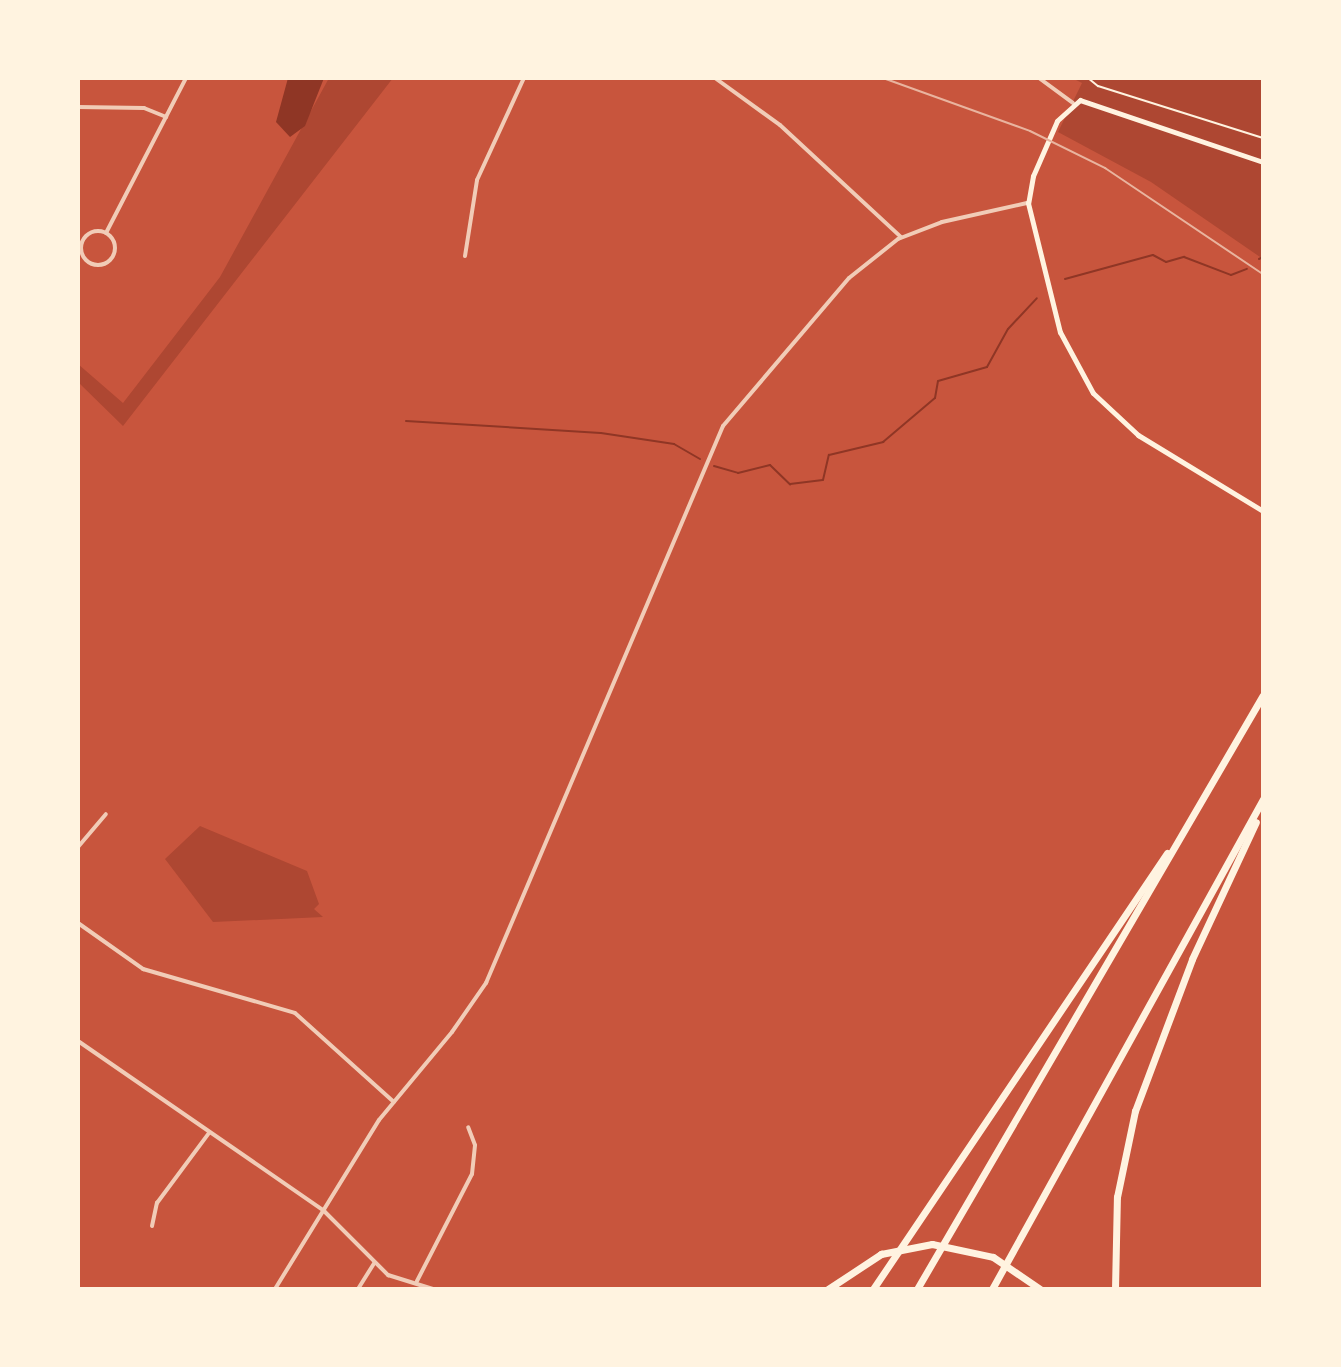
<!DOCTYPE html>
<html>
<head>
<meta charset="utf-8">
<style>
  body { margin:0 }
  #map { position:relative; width:1341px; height:1367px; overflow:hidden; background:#c8553d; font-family:Arial,sans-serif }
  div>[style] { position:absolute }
  .green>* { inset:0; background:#ae4732 }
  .water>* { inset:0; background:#8f3625 }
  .stream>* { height:2px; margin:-1px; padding:0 1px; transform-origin:1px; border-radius:1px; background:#8f3625 }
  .path>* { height:2px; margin:-1px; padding:0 1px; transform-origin:1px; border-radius:1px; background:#fff3e0 }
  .minor>* { height:4px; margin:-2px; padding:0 2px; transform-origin:2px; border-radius:2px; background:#f1ccb7 }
  .minor>.ring { margin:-2px; padding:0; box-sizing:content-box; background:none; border:4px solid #f1ccb7; border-radius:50% }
  .tertiary>* { height:4px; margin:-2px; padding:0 2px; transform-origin:2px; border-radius:2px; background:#f1ccb7 }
  .secondary>* { height:5px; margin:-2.5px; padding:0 2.5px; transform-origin:2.5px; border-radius:2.5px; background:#fff3e0 }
  .motorway>* { height:7px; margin:-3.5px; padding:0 3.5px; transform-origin:3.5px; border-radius:3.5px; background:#fff3e0 }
  .rail>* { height:2px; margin:-1px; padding:0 1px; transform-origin:1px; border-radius:1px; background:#e9b49f }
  span { translate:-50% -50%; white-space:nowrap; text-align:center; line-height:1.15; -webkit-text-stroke:7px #fff3e0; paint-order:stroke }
  .frame { position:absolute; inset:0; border:80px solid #fff3e0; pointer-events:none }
</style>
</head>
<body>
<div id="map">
  <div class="green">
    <i style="clip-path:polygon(329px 78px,393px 78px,123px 426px,78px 382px,78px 364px,123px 403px,220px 277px)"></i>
    <i style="clip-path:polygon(1072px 78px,1263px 78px,1263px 259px,1151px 182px,1058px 132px,1082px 83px)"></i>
    <i style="clip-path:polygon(200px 826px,307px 871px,319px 904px,314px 909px,323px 917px,213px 922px,165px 859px)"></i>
  </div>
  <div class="water">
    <i style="clip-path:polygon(288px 78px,324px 78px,305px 126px,290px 137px,276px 122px)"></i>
  </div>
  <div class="stream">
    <i style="left:1259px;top:259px;width:4px;rotate:-27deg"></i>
    <i style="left:1065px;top:279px;width:91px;rotate:-15.3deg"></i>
    <i style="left:1153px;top:255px;width:15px;rotate:28deg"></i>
    <i style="left:1166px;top:262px;width:19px;rotate:-16deg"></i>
    <i style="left:1184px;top:257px;width:50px;rotate:21deg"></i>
    <i style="left:1231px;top:275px;width:17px;rotate:-21deg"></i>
    <i style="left:406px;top:421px;width:195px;rotate:3.5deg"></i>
    <i style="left:601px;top:433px;width:74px;rotate:8.6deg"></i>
    <i style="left:674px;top:444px;width:30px;rotate:30deg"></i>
    <i style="left:714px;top:466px;width:25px;rotate:16deg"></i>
    <i style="left:738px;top:473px;width:33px;rotate:-14deg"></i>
    <i style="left:770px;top:465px;width:28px;rotate:44deg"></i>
    <i style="left:790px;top:484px;width:33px;rotate:-7deg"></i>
    <i style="left:823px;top:480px;width:26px;rotate:-77deg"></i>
    <i style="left:829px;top:455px;width:56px;rotate:-13.5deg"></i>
    <i style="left:883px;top:442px;width:68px;rotate:-40.2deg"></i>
    <i style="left:935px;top:398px;width:17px;rotate:-80deg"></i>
    <i style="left:938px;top:381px;width:51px;rotate:-15.9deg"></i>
    <i style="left:987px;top:367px;width:43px;rotate:-61.1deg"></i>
    <i style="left:1008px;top:329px;width:42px;rotate:-46.9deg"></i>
  </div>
  <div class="path">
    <i style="left:1088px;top:78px;width:13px;rotate:39deg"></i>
    <i style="left:1098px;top:86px;width:173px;rotate:17.5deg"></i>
  </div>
  <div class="minor">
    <i style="left:1039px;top:78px;width:42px;rotate:36.3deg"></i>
    <i style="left:78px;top:107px;width:66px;rotate:0.9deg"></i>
    <i style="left:144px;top:108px;width:24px;rotate:22deg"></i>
    <i class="ring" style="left:81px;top:231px;width:30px;height:30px"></i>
    <i style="left:106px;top:233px;width:174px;rotate:-62.7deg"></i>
    <i style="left:465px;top:256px;width:77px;rotate:-81deg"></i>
    <i style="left:477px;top:180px;width:112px;rotate:-65.3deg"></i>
    <i style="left:78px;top:847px;width:43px;rotate:-49.7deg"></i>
    <i style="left:78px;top:923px;width:80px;rotate:35.3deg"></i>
    <i style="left:143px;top:969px;width:158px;rotate:16.1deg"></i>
    <i style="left:295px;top:1013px;width:133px;rotate:42deg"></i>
    <i style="left:78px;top:1041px;width:299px;rotate:34.6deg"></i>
    <i style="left:324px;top:1211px;width:91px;rotate:45deg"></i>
    <i style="left:388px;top:1275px;width:47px;rotate:17.3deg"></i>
    <i style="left:152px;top:1226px;width:24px;rotate:-78deg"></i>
    <i style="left:157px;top:1203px;width:87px;rotate:-53.4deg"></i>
    <i style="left:417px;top:1281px;width:120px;rotate:-62.8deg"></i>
    <i style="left:472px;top:1174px;width:29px;rotate:-84deg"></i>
    <i style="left:475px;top:1145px;width:19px;rotate:-111deg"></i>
    <i style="left:358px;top:1289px;width:31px;rotate:-58deg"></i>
  </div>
  <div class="tertiary">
    <i style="left:715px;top:78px;width:80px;rotate:35.9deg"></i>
    <i style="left:780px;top:125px;width:165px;rotate:42.8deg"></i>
    <i style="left:275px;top:1289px;width:198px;rotate:-58.4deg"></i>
    <i style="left:379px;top:1120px;width:114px;rotate:-50.3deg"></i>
    <i style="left:452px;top:1032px;width:60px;rotate:-55.2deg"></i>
    <i style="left:486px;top:983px;width:605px;rotate:-66.95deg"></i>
    <i style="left:723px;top:426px;width:194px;rotate:-49.6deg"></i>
    <i style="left:849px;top:278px;width:63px;rotate:-38.5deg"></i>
    <i style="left:898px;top:239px;width:47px;rotate:-21.1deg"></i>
    <i style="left:942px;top:222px;width:87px;rotate:-12.6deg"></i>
  </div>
  <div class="secondary">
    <i style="left:1263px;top:162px;width:193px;rotate:-161.3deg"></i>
    <i style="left:1080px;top:100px;width:31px;rotate:138deg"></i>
    <i style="left:1057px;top:121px;width:60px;rotate:113.6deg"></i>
    <i style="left:1033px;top:176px;width:27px;rotate:100deg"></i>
    <i style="left:1028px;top:203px;width:133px;rotate:76.1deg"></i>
    <i style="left:1060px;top:332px;width:69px;rotate:61.6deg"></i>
    <i style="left:1093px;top:393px;width:62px;rotate:43deg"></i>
    <i style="left:1138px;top:435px;width:146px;rotate:31.3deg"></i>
  </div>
  <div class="motorway">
    <i style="left:828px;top:1289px;width:64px;rotate:-33.4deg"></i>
    <i style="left:881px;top:1254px;width:52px;rotate:-11.1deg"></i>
    <i style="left:932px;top:1244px;width:62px;rotate:12deg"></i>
    <i style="left:993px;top:1257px;width:57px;rotate:34.2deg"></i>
    <i style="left:873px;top:1289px;width:526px;rotate:-56.01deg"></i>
    <i style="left:917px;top:1289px;width:687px;rotate:-59.78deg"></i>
    <i style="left:992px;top:1289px;width:560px;rotate:-61.05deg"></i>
    <i style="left:1115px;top:1289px;width:92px;rotate:-88.8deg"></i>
    <i style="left:1117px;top:1197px;width:88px;rotate:-78.2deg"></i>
    <i style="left:1135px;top:1111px;width:162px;rotate:-69.4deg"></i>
    <i style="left:1192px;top:959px;width:151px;rotate:-65deg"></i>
  </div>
  <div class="rail">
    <i style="left:883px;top:78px;width:156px;rotate:19.8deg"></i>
    <i style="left:1030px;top:131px;width:84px;rotate:26.3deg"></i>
    <i style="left:1105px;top:168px;width:190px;rotate:33.9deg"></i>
  </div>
  <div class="frame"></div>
</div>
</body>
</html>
